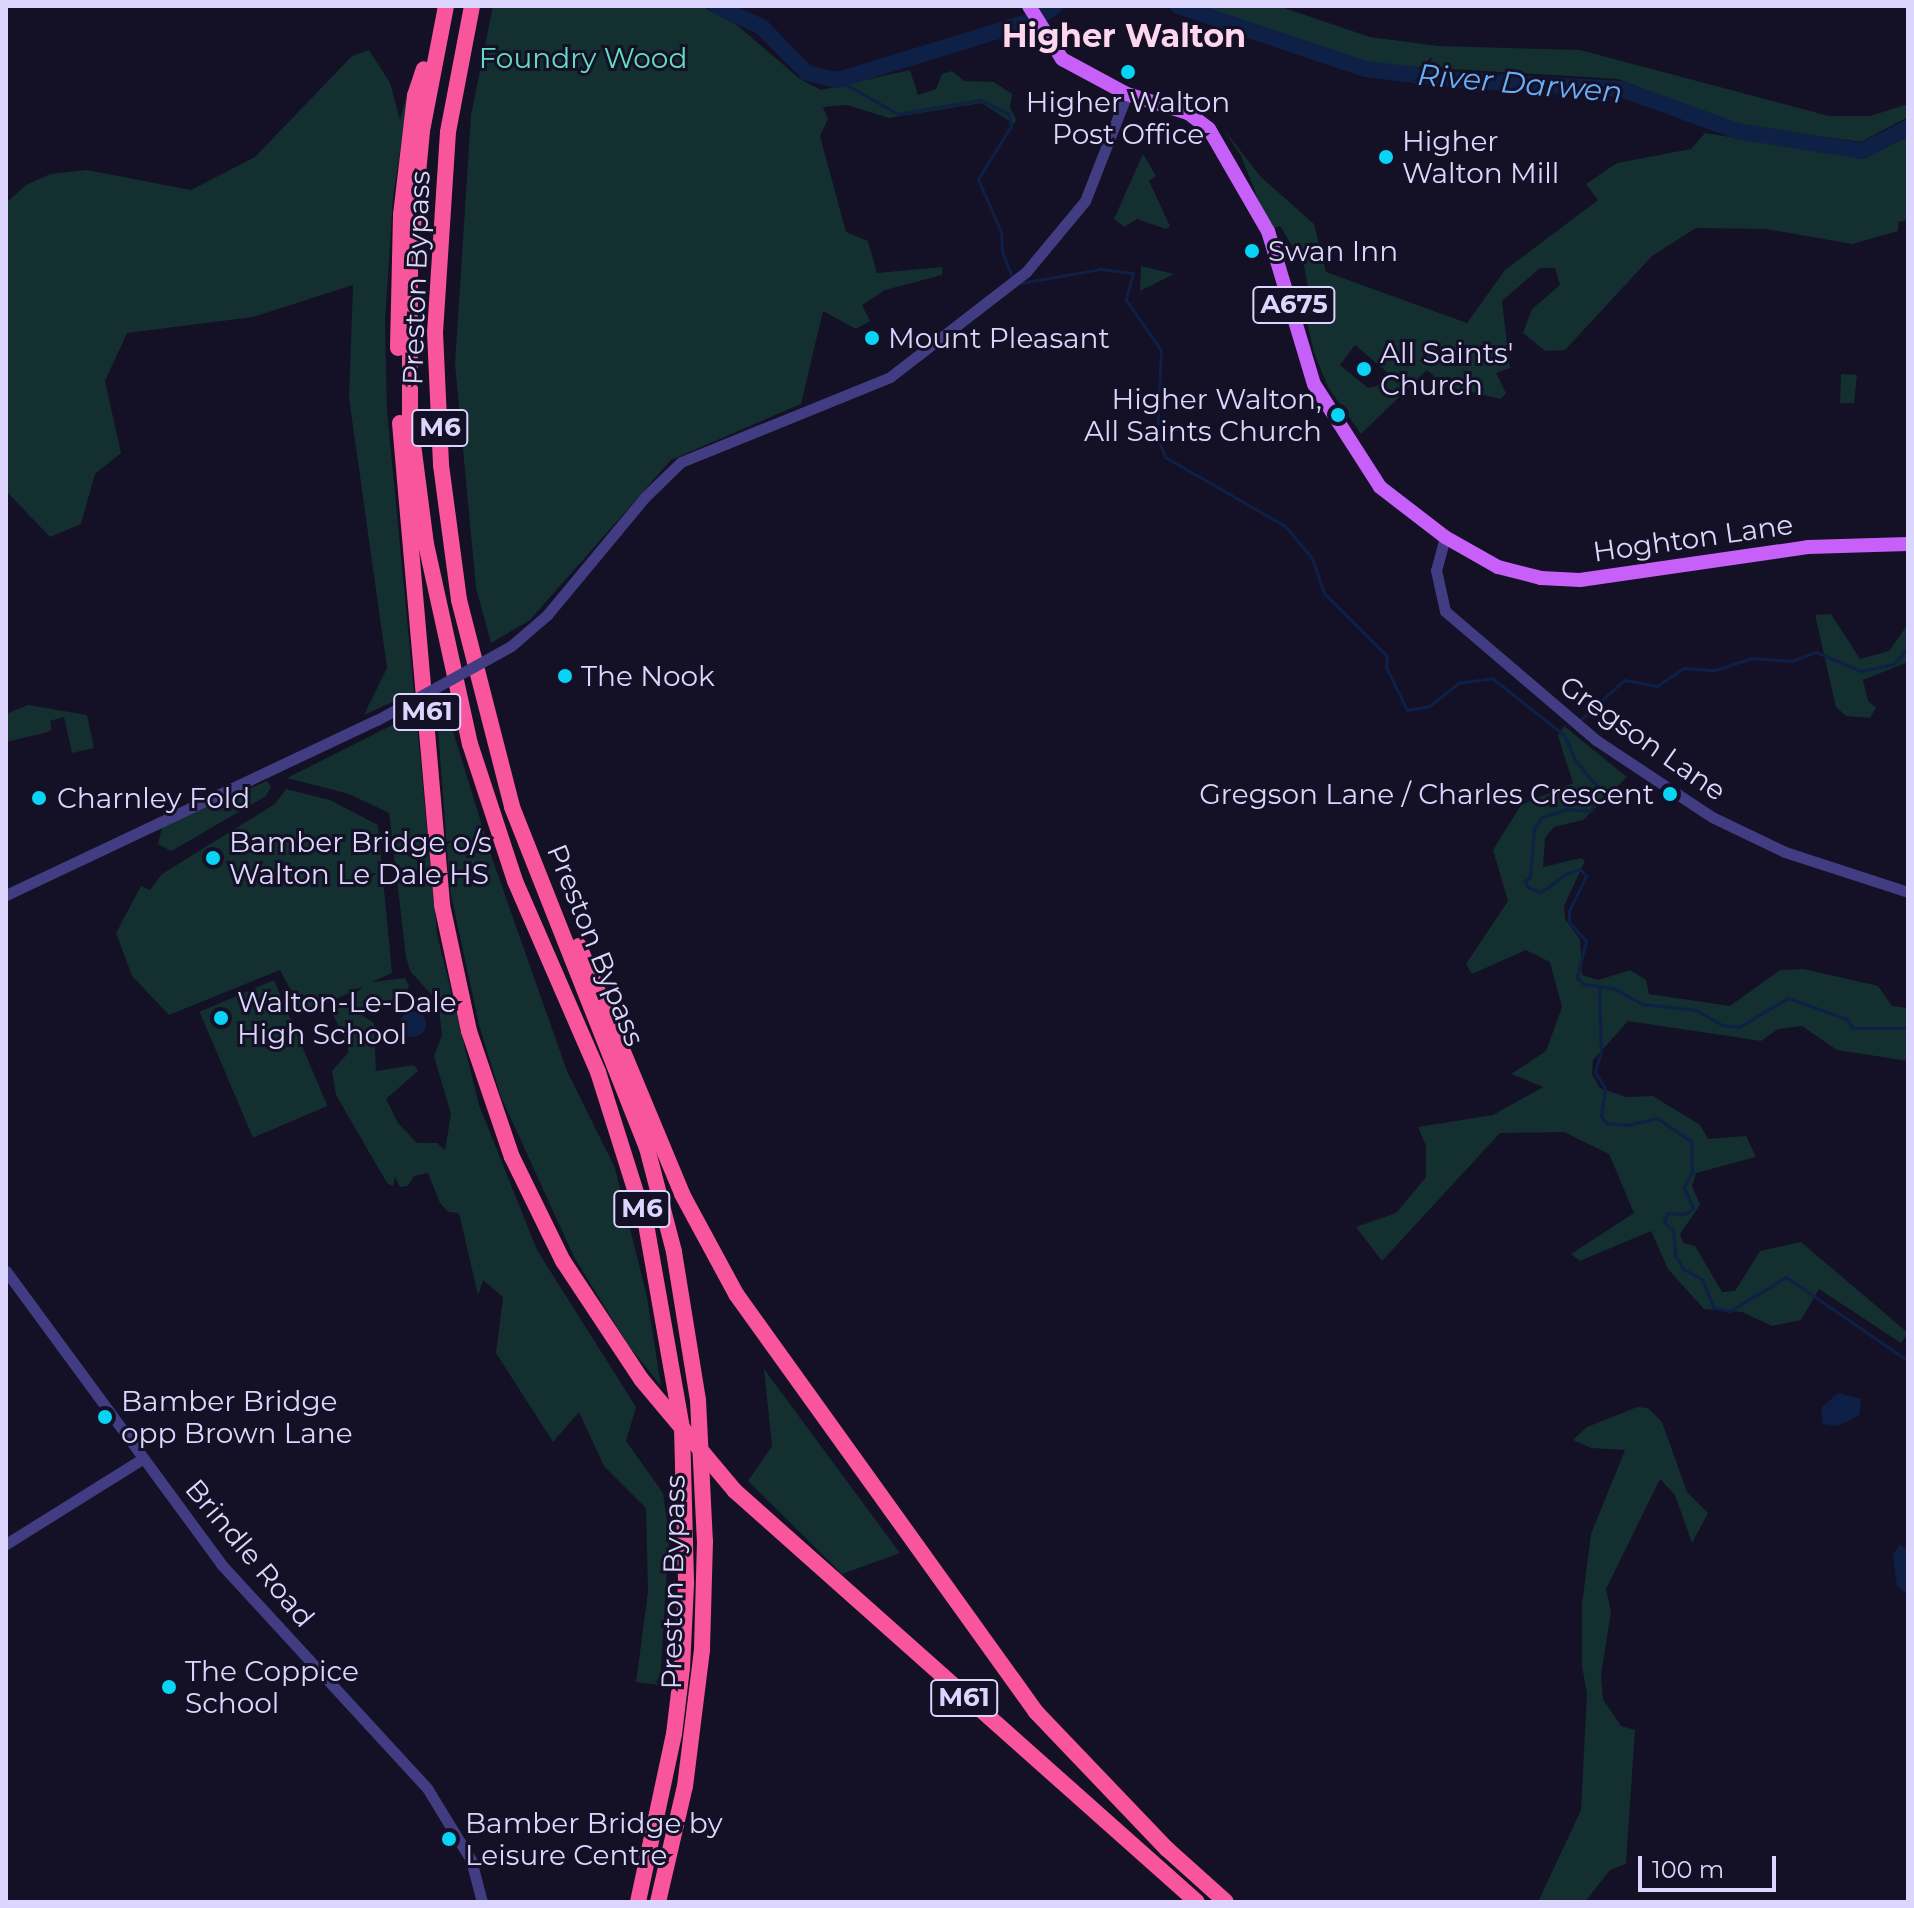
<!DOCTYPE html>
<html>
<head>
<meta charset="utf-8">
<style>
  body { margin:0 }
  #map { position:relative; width:1914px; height:1908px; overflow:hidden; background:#141025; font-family:Montserrat,sans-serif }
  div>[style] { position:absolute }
  .green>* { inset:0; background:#132f2f; transform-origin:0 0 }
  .water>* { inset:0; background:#0e2046 }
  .round { border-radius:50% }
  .stream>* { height:3px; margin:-1.5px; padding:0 1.5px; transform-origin:1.5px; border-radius:1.5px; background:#0e2046 }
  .river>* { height:16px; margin:-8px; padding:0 8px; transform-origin:8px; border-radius:8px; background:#0e2046 }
  .tertiary>* { height:11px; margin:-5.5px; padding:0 5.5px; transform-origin:5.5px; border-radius:5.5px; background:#423d82 }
  .primary>* { height:14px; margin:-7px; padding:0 7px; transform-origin:7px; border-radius:7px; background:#c760f9 }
  .motorway>* { height:16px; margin:-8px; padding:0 8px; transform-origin:8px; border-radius:8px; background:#f9559c }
  .tertiary-bridge>* { height:11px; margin:-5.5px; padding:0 5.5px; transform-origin:5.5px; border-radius:5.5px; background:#423d82 }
  .motorway-bridge>* { height:16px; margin:-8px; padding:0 8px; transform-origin:8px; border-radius:8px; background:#f9559c }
  .dots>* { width:22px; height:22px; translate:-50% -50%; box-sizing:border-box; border:4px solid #141025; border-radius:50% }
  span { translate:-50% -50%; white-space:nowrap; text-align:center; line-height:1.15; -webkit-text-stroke:6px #141025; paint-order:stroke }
  .shield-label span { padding:2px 6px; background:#141025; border:2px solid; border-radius:6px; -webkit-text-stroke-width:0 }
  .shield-label { font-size:26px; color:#dcd5fd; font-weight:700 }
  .park-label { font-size:28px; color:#63dbc3 }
  .poi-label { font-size:28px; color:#dcd5fd }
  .left { translate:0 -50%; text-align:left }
  .right { translate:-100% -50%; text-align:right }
  .street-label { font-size:28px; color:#dcd5fd }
  .water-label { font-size:30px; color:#67b0f9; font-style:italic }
  .quarter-label { font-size:32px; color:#fed7ee; font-weight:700 }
  .frame { position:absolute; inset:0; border:8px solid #dcd5fd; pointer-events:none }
  .scale { position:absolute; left:1638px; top:1856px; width:138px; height:36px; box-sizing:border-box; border:4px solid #dcd5fd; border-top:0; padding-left:10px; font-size:24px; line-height:28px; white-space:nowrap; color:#dcd5fd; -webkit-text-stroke:6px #141025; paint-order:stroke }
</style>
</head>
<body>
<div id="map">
  <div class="green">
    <i style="clip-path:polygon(493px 6px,701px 6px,737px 25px,800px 79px,821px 90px,910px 70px,918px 95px,936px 89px,942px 74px,952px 71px,964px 81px,994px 82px,1012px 94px,1010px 107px,1016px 120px,1014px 124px,982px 103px,889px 118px,847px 105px,823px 107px,828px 119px,820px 136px,846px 232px,868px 241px,877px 273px,942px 267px,942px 275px,885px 290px,862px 305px,870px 321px,856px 329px,823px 311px,801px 404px,671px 460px,530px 620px,491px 643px,476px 588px,455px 364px,471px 115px)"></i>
    <i style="clip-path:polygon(1195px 6px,1278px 6px,1370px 37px,1438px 46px,1580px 50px,1829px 116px,1870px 116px,1908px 104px,1908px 117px,1861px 142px,1738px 125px,1618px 79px,1368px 64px)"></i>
    <i style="clip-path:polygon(369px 50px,390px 83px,400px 120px,411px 78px,393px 198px,385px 324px,387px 410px,414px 692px,364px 715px,387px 668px,349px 398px,353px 285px,253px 317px,127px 333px,105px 381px,121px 453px,95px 474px,81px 524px,50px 537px,6px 491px,6px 203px,26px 185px,50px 174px,87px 170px,191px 190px,255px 157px,352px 56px)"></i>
    <i style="clip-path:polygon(evenodd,1222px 127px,1260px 176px,1314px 224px,1326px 272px,1467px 323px,1505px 270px,1598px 200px,1586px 184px,1617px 163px,1691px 149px,1705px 133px,1863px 158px,1908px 135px,1908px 220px,1898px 222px,1898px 231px,1852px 244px,1766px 229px,1696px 228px,1652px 256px,1565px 350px,1545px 351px,1523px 333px,1532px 309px,1560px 285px,1555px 268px,1540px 268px,1502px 301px,1510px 368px,1496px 373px,1506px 393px,1501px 399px,1445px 386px,1427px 370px,1361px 434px,1328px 387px,1314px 353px,1302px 300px,1310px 297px,1304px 266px,1280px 226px,1270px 229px,1241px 156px,1222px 127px,1355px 345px,1388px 373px,1377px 386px,1368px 388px,1340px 365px,1355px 345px)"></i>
    <i style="clip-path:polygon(1143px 154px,1156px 176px,1149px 181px,1170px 226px,1166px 229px,1137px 219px,1124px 227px,1114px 219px)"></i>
    <i style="clip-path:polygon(1141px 266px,1174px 274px,1140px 291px)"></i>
    <i style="clip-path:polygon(1841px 374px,1857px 375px,1854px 403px,1840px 403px)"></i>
    <i style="clip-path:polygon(1831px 614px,1860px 659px,1889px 651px,1908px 624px,1908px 662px,1863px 680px,1868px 701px,1876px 708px,1870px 718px,1846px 716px,1836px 707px,1815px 615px)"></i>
    <i style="clip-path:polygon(443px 699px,494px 864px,567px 1071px,615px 1168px,647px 1297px,661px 1386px,628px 1345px,574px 1257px,501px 1097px,479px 1025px,450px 890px,436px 702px)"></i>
    <i style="clip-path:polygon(28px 705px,87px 715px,94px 748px,72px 753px,64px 717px,50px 721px,52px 730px,44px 733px,6px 742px,6px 714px)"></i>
    <i style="clip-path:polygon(416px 713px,437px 934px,479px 1105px,537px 1250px,636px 1407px,626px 1441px,663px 1493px,669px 1536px,660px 1685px,636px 1682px,648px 1592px,646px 1508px,604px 1466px,579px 1412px,553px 1442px,496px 1353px,503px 1297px,483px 1280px,478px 1295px,459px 1213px,448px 1212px,440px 1203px,428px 1173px,414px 1176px,408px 1186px,400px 1187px,395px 1177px,393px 1186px,387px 1183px,336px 1095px,332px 1071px,348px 1053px,348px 1044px,332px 1013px,364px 986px,303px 1014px,280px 970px,169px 1015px,132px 976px,116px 933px,141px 886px,150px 890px,162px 874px,275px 804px,286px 789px,330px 800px,378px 825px,392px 973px,372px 982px,405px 978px,409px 986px,404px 994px,360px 1014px,374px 1023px,376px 1071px,414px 1065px,418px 1071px,386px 1099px,398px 1123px,417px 1143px,437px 1143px,445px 1150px,451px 1114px,434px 1056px,442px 1035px,438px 1002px,410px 971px,406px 957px,389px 813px,349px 794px,287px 778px)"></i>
    <i style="clip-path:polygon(1564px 726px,1627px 777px,1583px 820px,1554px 827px,1545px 838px,1543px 867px,1581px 858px,1585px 861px,1564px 906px,1565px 919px,1580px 939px,1582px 975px,1598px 980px,1630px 970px,1646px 980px,1649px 994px,1730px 1006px,1780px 970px,1804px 969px,1878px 986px,1892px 1006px,1908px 1008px,1908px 1061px,1837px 1050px,1802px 1026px,1778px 1029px,1761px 1041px,1628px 1021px,1593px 1060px,1592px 1074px,1600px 1088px,1626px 1097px,1653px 1096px,1700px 1125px,1708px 1139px,1746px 1136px,1756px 1157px,1696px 1173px,1692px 1186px,1700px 1205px,1680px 1234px,1683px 1243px,1695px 1246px,1722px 1292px,1735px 1291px,1760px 1251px,1801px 1242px,1908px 1333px,1901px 1343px,1819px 1289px,1801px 1320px,1772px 1326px,1742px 1312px,1704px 1309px,1668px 1269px,1651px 1231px,1580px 1261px,1571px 1254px,1634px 1213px,1609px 1154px,1564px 1132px,1500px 1133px,1382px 1261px,1356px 1227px,1396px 1213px,1426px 1177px,1426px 1146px,1418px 1127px,1493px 1115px,1543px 1087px,1511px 1074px,1546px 1051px,1562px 1007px,1550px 962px,1526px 950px,1472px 974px,1466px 964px,1508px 901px,1493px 850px,1521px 805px,1573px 783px,1558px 736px)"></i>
    <i style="clip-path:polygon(267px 781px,271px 787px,266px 796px,182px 845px,171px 851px,158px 844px,162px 827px)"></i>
    <i style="left:274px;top:980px;width:137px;height:81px;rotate:67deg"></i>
    <i style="clip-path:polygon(764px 1369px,900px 1553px,842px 1574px,748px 1481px,772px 1446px)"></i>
    <i style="clip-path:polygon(1637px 1407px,1648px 1408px,1662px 1422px,1687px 1492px,1708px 1513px,1692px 1543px,1675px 1495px,1660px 1479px,1606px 1589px,1611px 1611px,1601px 1676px,1603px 1699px,1621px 1726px,1635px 1730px,1626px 1864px,1610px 1870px,1585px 1902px,1538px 1902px,1581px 1810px,1587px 1693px,1582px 1666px,1582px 1604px,1591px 1534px,1625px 1450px,1591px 1448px,1573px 1440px,1587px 1427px)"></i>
  </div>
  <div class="water">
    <i class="round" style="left:400px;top:1011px;width:26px;height:26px"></i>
    <i style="clip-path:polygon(1838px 1393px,1861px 1399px,1859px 1415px,1839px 1426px,1823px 1424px,1821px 1408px)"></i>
    <i style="clip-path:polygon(1899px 1545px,1908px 1549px,1908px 1594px,1897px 1586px,1893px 1555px)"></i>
  </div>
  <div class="stream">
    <i style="left:838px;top:80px;width:69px;rotate:29.5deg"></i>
    <i style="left:898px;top:114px;width:84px;rotate:-9.6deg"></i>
    <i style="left:981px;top:100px;width:31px;rotate:27deg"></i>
    <i style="left:1009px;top:114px;width:12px;rotate:81deg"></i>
    <i style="left:1011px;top:126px;width:62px;rotate:121.9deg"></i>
    <i style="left:978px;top:179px;width:58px;rotate:66.5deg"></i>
    <i style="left:1001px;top:232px;width:20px;rotate:87deg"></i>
    <i style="left:1002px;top:252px;width:27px;rotate:68deg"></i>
    <i style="left:1021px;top:283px;width:80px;rotate:-10deg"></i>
    <i style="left:1100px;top:269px;width:33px;rotate:7deg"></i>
    <i style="left:1133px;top:273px;width:28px;rotate:105deg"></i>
    <i style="left:1126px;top:300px;width:61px;rotate:55deg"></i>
    <i style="left:1161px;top:350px;width:86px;rotate:92.7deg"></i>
    <i style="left:1157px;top:436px;width:22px;rotate:69deg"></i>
    <i style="left:1165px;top:457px;width:138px;rotate:29.9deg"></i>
    <i style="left:1285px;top:526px;width:42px;rotate:49.8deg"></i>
    <i style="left:1312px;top:558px;width:37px;rotate:71deg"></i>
    <i style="left:1324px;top:593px;width:89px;rotate:45deg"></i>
    <i style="left:1387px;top:656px;width:11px;rotate:95deg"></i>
    <i style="left:1386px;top:667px;width:48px;rotate:64deg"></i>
    <i style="left:1407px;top:710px;width:22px;rotate:-10deg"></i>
    <i style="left:1429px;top:706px;width:37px;rotate:-38deg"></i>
    <i style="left:1458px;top:683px;width:34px;rotate:-8deg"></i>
    <i style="left:1492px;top:678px;width:92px;rotate:38.4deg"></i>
    <i style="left:1564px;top:735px;width:27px;rotate:66deg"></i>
    <i style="left:1575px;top:760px;width:34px;rotate:50deg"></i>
    <i style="left:1597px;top:786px;width:26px;rotate:103deg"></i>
    <i style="left:1591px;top:811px;width:24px;rotate:-175deg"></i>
    <i style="left:1567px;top:809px;width:26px;rotate:162deg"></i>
    <i style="left:1542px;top:817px;width:14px;rotate:124deg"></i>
    <i style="left:1534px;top:829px;width:48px;rotate:94.8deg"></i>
    <i style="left:1530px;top:877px;width:6px;rotate:141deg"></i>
    <i style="left:1525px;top:881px;width:6px;rotate:72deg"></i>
    <i style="left:1527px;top:887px;width:15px;rotate:20deg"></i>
    <i style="left:1541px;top:892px;width:31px;rotate:-36deg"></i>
    <i style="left:1566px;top:874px;width:15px;rotate:-20deg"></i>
    <i style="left:1580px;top:869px;width:9px;rotate:49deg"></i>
    <i style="left:1586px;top:876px;width:39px;rotate:116deg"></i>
    <i style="left:1569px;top:911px;width:11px;rotate:90deg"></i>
    <i style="left:1569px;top:922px;width:25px;rotate:48deg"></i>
    <i style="left:1586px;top:941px;width:38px;rotate:104deg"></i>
    <i style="left:1577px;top:978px;width:9px;rotate:41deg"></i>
    <i style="left:1584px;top:984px;width:31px;rotate:9deg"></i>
    <i style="left:1615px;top:989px;width:31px;rotate:29deg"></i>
    <i style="left:1642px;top:1004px;width:54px;rotate:6.3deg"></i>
    <i style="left:1696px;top:1010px;width:30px;rotate:30deg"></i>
    <i style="left:1722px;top:1025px;width:17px;rotate:7deg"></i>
    <i style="left:1739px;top:1027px;width:57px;rotate:-30.6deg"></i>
    <i style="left:1788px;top:998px;width:63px;rotate:19.6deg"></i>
    <i style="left:1847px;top:1019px;width:10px;rotate:61deg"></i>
    <i style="left:1852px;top:1028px;width:56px"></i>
    <i style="left:1578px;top:722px;width:62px;rotate:-42.4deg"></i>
    <i style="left:1624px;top:680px;width:34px;rotate:10deg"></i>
    <i style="left:1657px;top:686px;width:32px;rotate:-34deg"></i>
    <i style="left:1684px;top:668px;width:31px;rotate:4deg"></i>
    <i style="left:1715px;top:670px;width:38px;rotate:-18deg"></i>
    <i style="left:1751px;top:658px;width:41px;rotate:4.2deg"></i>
    <i style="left:1792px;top:661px;width:26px;rotate:-21deg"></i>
    <i style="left:1816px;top:652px;width:49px;rotate:22.9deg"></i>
    <i style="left:1861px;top:671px;width:33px;rotate:-12deg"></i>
    <i style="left:1893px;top:664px;width:22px;rotate:-47deg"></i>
    <i style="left:1599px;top:989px;width:62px;rotate:88.2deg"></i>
    <i style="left:1601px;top:1051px;width:22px;rotate:106deg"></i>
    <i style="left:1595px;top:1072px;width:19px;rotate:58deg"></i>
    <i style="left:1605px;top:1088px;width:28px;rotate:98deg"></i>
    <i style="left:1601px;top:1116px;width:9px;rotate:54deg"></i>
    <i style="left:1606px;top:1123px;width:21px;rotate:5deg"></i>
    <i style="left:1627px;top:1125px;width:31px;rotate:-13deg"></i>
    <i style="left:1657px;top:1118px;width:41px;rotate:34.1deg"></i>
    <i style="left:1691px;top:1141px;width:31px;rotate:88deg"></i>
    <i style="left:1692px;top:1172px;width:18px;rotate:117deg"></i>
    <i style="left:1684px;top:1188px;width:22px;rotate:66deg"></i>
    <i style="left:1693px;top:1208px;width:10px;rotate:143deg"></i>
    <i style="left:1685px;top:1214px;width:18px;rotate:-177deg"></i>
    <i style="left:1667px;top:1213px;width:9px;rotate:108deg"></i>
    <i style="left:1664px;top:1222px;width:12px;rotate:42deg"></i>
    <i style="left:1673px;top:1230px;width:25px;rotate:85deg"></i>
    <i style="left:1675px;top:1255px;width:16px;rotate:60deg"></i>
    <i style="left:1683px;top:1269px;width:21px;rotate:28deg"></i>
    <i style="left:1702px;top:1279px;width:31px;rotate:68deg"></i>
    <i style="left:1714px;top:1308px;width:16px;rotate:11deg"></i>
    <i style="left:1730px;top:1311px;width:66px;rotate:-31.3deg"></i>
    <i style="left:1786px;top:1277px;width:148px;rotate:34.5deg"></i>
  </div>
  <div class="river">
    <i style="left:717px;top:6px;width:50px;rotate:25deg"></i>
    <i style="left:762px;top:27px;width:64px;rotate:45.6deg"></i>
    <i style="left:807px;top:73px;width:32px;rotate:13deg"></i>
    <i style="left:838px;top:80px;width:205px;rotate:-17deg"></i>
    <i style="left:1034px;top:20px;width:25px;rotate:-34deg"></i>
    <i style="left:1178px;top:6px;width:197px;rotate:18.6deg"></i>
    <i style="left:1365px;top:69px;width:95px;rotate:6.7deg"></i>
    <i style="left:1459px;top:80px;width:162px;rotate:3.2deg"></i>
    <i style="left:1621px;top:89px;width:123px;rotate:19.9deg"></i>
    <i style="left:1737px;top:131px;width:127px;rotate:9.1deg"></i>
    <i style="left:1862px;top:151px;width:51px;rotate:-26.6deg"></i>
  </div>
  <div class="tertiary">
    <i style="left:1445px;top:537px;width:34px;rotate:105deg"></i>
    <i style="left:1436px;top:570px;width:42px;rotate:77.6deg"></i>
    <i style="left:1445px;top:611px;width:199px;rotate:40.5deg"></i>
    <i style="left:1596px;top:740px;width:139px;rotate:33.6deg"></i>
    <i style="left:1712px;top:817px;width:81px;rotate:25.6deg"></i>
    <i style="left:1785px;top:852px;width:129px;rotate:18deg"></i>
    <i style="left:511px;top:646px;width:48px;rotate:-40.7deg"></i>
    <i style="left:547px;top:615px;width:153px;rotate:-50.3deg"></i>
    <i style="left:645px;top:497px;width:50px;rotate:-44.2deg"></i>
    <i style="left:681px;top:462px;width:226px;rotate:-22.1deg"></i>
    <i style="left:890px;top:377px;width:172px;rotate:-37.7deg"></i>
    <i style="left:1026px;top:272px;width:92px;rotate:-50.3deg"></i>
    <i style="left:1085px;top:201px;width:115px;rotate:-68.6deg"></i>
    <i style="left:6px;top:895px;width:410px;rotate:-25.3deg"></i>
    <i style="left:6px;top:1271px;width:363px;rotate:53.7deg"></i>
    <i style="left:221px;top:1564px;width:304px;rotate:47.4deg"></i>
    <i style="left:427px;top:1788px;width:84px;rotate:58.6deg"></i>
    <i style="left:471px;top:1860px;width:43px;rotate:75.3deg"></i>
    <i style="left:6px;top:1544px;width:160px;rotate:-32deg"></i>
  </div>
  <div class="primary">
    <i style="left:1029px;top:6px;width:62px;rotate:58.1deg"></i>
    <i style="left:1062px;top:59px;width:74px;rotate:28.3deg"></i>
    <i style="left:1127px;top:94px;width:64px;rotate:17.3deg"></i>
    <i style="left:1188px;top:113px;width:26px;rotate:37deg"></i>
    <i style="left:1209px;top:129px;width:118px;rotate:60deg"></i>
    <i style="left:1268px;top:231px;width:160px;rotate:73.3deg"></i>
    <i style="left:1314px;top:384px;width:122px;rotate:57.3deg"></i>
    <i style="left:1380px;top:487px;width:82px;rotate:37.6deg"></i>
    <i style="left:1445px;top:537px;width:61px;rotate:29.5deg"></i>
    <i style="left:1498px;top:567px;width:44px;rotate:14.3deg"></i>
    <i style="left:1541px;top:578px;width:39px;rotate:3deg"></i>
    <i style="left:1580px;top:580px;width:230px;rotate:-8.2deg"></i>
    <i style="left:1808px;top:547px;width:100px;rotate:-1.7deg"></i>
  </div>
  <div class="motorway">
    <i style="left:446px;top:6px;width:127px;rotate:100.9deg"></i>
    <i style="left:422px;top:131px;width:128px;rotate:95.4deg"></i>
    <i style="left:410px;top:258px;width:163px;rotate:90deg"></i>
    <i style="left:410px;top:421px;width:124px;rotate:82.6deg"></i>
    <i style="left:426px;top:544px;width:205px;rotate:77.6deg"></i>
    <i style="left:470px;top:744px;width:144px;rotate:71.8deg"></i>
    <i style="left:515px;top:881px;width:208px;rotate:66.5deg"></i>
    <i style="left:598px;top:1072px;width:159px;rotate:72.5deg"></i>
    <i style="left:646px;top:1224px;width:207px;rotate:80deg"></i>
    <i style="left:682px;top:1428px;width:156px;rotate:88.5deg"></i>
    <i style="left:686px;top:1584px;width:84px;rotate:92.7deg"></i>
    <i style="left:682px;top:1668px;width:66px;rotate:96.9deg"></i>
    <i style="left:674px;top:1734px;width:172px;rotate:102.1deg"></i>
    <i style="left:472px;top:6px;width:128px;rotate:100.8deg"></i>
    <i style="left:448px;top:132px;width:200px;rotate:93.7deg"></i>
    <i style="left:435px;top:332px;width:133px;rotate:87.4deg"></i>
    <i style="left:441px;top:465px;width:136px;rotate:82.4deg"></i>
    <i style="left:459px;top:600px;width:214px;rotate:75.6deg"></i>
    <i style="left:512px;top:807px;width:367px;rotate:68.4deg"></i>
    <i style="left:647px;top:1148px;width:107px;rotate:75.4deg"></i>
    <i style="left:674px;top:1252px;width:150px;rotate:80.8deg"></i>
    <i style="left:698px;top:1400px;width:141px;rotate:87.2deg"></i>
    <i style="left:705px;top:1541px;width:109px;rotate:91.6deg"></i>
    <i style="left:702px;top:1650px;width:137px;rotate:97.1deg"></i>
    <i style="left:685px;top:1786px;width:119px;rotate:103.1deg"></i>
    <i style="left:398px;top:348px;width:133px;rotate:-88.7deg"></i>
    <i style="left:401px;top:215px;width:120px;rotate:-83.3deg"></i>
    <i style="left:415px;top:96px;width:28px;rotate:-72deg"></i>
    <i style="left:400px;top:423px;width:484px;rotate:85deg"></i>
    <i style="left:442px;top:905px;width:129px;rotate:77.9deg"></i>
    <i style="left:469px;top:1031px;width:133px;rotate:71.2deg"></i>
    <i style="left:512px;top:1157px;width:116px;rotate:63.9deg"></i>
    <i style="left:563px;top:1261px;width:141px;rotate:56.5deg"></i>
    <i style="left:579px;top:946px;width:269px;rotate:67.4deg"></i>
    <i style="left:682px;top:1194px;width:114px;rotate:61.6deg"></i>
    <i style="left:736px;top:1294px;width:515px;rotate:54.33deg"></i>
    <i style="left:1036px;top:1712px;width:190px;rotate:46.3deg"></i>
    <i style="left:1167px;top:1849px;width:79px;rotate:41.9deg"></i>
    <i style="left:735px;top:1491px;width:618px;rotate:41.66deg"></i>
  </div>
  <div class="tertiary-bridge">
    <i style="left:377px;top:720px;width:153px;rotate:-28.9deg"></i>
  </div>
  <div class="motorway-bridge">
    <i style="left:641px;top:1379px;width:146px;rotate:50deg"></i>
  </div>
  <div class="dots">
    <i style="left:1128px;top:72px;background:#09d4f6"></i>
    <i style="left:1386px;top:157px;background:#09d4f6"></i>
    <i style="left:1252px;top:251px;background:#09d4f6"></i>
    <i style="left:872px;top:338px;background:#09d4f6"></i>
    <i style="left:1364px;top:369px;background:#09d4f6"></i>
    <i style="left:1338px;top:415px;background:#09d4f6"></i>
    <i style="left:565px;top:676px;background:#09d4f6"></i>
    <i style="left:1670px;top:794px;background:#09d4f6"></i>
    <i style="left:39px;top:798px;background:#09d4f6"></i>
    <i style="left:213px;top:858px;background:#09d4f6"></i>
    <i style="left:221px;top:1018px;background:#09d4f6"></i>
    <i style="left:105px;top:1417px;background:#09d4f6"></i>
    <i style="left:169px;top:1687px;background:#09d4f6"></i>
    <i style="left:449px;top:1839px;background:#09d4f6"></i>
  </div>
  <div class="shield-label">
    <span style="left:1294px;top:305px">A675</span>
    <span style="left:440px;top:428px">M6</span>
    <span style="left:427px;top:712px">M61</span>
    <span style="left:642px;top:1209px">M6</span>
    <span style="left:964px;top:1698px">M61</span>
  </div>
  <div class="park-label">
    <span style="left:583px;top:58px">Foundry Wood</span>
  </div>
  <div class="poi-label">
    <span style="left:1128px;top:118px">Higher Walton<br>Post Office</span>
    <span class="left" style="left:1402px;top:157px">Higher<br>Walton Mill</span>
    <span class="left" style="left:1268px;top:251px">Swan Inn</span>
    <span class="left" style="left:888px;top:338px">Mount Pleasant</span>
    <span class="left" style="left:1380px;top:369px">All Saints'<br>Church</span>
    <span class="right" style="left:1322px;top:415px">Higher Walton,<br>All Saints Church</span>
    <span class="left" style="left:581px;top:676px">The Nook</span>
    <span class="right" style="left:1654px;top:794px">Gregson Lane / Charles Crescent</span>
    <span class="left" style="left:57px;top:798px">Charnley Fold</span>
    <span class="left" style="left:229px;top:858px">Bamber Bridge o/s<br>Walton Le Dale HS</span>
    <span class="left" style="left:237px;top:1018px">Walton-Le-Dale<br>High School</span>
    <span class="left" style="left:121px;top:1417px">Bamber Bridge<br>opp Brown Lane</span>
    <span class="left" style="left:185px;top:1687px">The Coppice<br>School</span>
    <span class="left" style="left:465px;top:1839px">Bamber Bridge by<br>Leisure Centre</span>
  </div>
  <div class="street-label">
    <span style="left:416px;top:278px;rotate:-88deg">Preston Bypass</span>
    <span style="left:1693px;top:538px;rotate:-8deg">Hoghton Lane</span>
    <span style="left:1643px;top:738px;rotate:35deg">Gregson Lane</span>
    <span style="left:596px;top:945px;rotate:68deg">Preston Bypass</span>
    <span style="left:250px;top:1553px;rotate:50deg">Brindle Road</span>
    <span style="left:673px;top:1582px;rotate:-89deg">Preston Bypass</span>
  </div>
  <div class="water-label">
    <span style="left:1520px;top:84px;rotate:5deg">River Darwen</span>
  </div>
  <div class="quarter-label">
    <span style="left:1124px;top:36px">Higher Walton</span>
  </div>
  <div class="frame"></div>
  <div class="scale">100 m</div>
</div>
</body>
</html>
